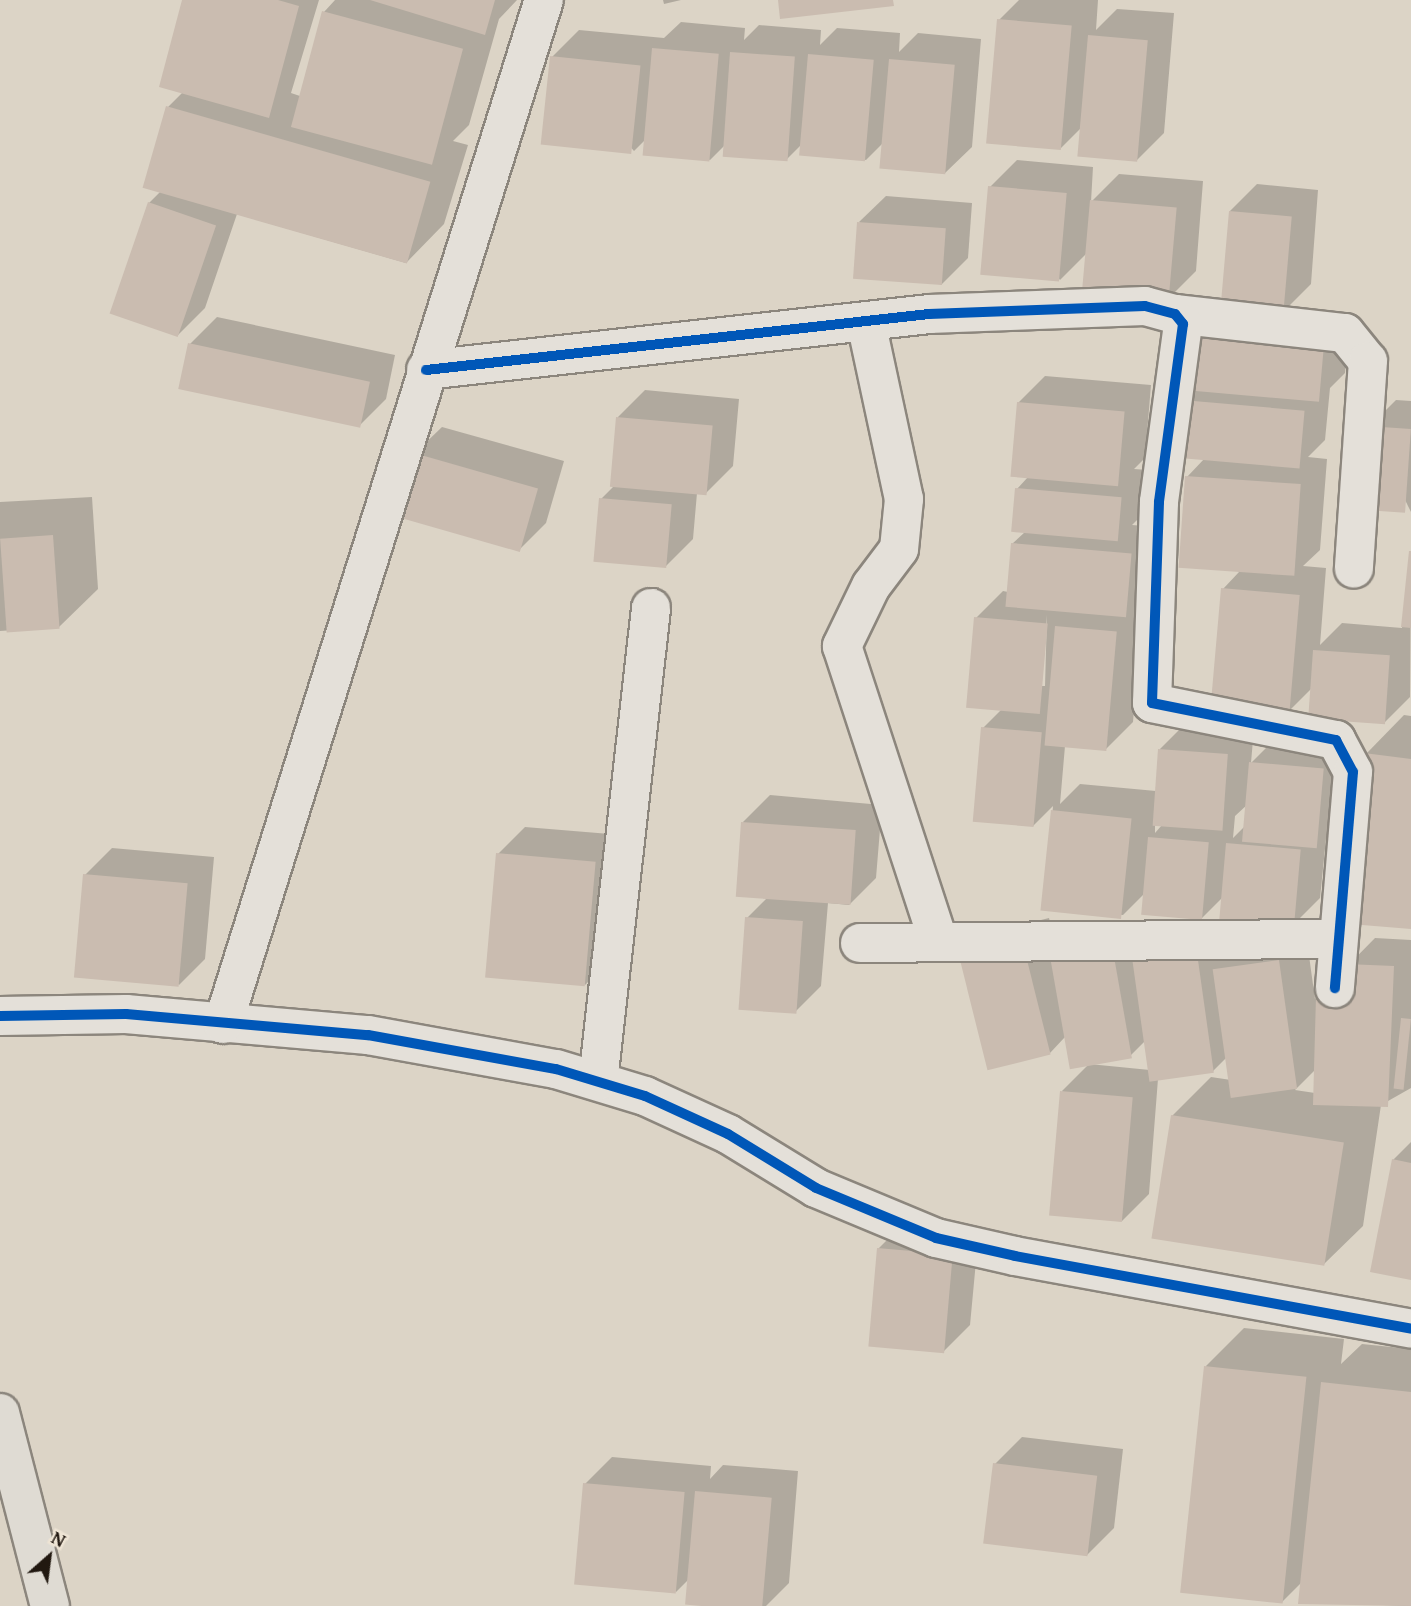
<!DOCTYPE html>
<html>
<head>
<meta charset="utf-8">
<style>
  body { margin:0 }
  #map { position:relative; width:1411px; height:1606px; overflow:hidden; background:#dcd4c6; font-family:"Gentium Book Plus",serif }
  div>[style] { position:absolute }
  .shadow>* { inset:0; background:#0003 }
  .building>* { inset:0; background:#cabcb0; transform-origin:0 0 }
  .roads { filter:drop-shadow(2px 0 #8c867d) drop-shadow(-2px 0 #8c867d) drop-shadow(0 2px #8c867d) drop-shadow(0 -2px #8c867d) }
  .minor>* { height:38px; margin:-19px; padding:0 19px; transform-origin:19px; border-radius:19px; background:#e4e0d9 }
  .primary>* { height:38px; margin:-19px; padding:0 19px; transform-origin:19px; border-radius:19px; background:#dfdbd3 }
  .cycleway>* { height:10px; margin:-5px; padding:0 5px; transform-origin:5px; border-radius:5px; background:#0057b8 }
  span { translate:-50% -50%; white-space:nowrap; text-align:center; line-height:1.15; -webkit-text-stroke:5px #eee4d4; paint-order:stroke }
  .north { position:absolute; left:14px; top:1522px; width:70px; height:70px; -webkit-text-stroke:5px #eee4d4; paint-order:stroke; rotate:28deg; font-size:19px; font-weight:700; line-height:28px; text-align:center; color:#211810 }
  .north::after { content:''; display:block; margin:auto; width:24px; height:32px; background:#211810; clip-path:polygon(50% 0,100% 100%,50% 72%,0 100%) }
</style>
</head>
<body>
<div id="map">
  <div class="shadow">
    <i style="clip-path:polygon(184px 0,319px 0,291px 93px,300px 96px,324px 12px,335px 0,517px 0,499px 19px,469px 125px,453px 141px,468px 145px,444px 224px,406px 263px,237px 214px,205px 308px,178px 335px,149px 203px,161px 191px,168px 107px,183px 92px)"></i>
    <i style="clip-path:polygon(663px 0,681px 0,664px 4px)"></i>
    <i style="clip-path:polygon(1019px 0,1098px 0,1096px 30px,1117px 9px,1174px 13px,1164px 133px,1137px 160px,1082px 127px,1061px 148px,999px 20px)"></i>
    <i style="clip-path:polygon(681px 22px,745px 28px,744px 40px,759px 25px,821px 30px,820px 45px,837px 28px,900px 33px,899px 52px,918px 33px,981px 39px,972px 147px,945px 173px,883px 143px,866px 160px,802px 144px,786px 160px,725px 145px,710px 160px,647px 138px,634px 151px,552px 57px,579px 30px,664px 38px)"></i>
    <i style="clip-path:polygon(1017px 160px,1093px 167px,1091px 202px,1119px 174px,1203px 181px,1196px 271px,1169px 298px,1088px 252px,1060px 280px,990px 187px)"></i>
    <i style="clip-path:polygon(1257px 184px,1318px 190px,1311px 284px,1288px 307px,1350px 313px,1345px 373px,1330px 388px,1325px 440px,1308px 457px,1327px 459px,1320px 550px,1303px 566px,1326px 568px,1320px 645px,1342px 623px,1402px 628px,1411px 551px,1410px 697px,1383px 724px,1311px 689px,1290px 710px,1223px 589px,1239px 572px,1187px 477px,1205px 458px,1183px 400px,1224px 301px,1230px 211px)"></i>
    <i style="clip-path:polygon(886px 196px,972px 203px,968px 258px,941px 285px,859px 222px)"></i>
    <i style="clip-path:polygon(217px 317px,395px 355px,386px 399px,359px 426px,190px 344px)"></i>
    <i style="clip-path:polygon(evenodd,1045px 376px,1151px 385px,1145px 458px,1134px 469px,1148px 470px,1144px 513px,1132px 525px,1158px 527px,1143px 605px,1133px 722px,1106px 749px,1065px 746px,1060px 804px,1080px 784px,1156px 791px,1160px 749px,1187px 722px,1254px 728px,1251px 763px,1278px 736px,1351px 743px,1344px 820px,1326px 839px,1320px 898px,1293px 925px,1222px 898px,1201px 919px,1145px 893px,1123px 915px,1044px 909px,1053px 806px,1033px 826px,983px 728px,1002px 709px,976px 618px,1003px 591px,1008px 592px,1012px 544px,1025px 532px,1017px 489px,1028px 477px,1018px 403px,1045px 376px,1047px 615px,1045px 686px,1041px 686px,1047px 615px,1045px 376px,1248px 804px,1246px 825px,1233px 838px,1235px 816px,1248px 804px,1045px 376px,1155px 825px,1162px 825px,1155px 833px,1155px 825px)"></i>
    <i style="clip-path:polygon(645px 390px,739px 399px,733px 466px,706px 493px,697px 493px,693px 539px,666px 566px,601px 499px,613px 487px,618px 417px)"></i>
    <i style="clip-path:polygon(1396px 400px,1411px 401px,1411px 512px,1369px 427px)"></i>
    <i style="clip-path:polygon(442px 427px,564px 461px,546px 523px,519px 550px,415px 453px)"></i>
    <i style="clip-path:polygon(92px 497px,98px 589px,59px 627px,0 631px,0 502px)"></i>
    <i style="clip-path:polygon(1404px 715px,1411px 716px,1411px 927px,1366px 754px)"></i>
    <i style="clip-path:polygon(770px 795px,882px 805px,876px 878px,849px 905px,828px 903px,821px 986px,794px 1013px,747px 918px,767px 898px,743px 822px)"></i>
    <i style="clip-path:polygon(525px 827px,622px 835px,612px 958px,585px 985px,498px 854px)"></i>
    <i style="clip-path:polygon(112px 848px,214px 857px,205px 959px,179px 985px,85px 875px)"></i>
    <i style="clip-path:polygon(evenodd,1049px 918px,1059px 955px,1306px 934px,1315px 999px,1375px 938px,1411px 940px,1411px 1088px,1381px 1105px,1363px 1226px,1324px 1264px,1172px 1116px,1211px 1077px,1231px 1080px,1228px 1056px,1213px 1071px,1158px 1079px,1149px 1194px,1122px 1221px,1062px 1091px,1089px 1064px,1150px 1070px,1145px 1041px,1130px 1056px,1065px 1037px,1050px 1053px,989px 933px,1049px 918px,1316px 1069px,1315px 1093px,1295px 1090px,1316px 1069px)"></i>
    <i style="clip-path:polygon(1411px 1142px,1411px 1279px,1393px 1160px)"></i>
    <i style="clip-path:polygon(905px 1222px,979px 1229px,970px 1325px,943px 1352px,878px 1249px)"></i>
    <i style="clip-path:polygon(1244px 1328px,1344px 1339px,1341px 1364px,1362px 1344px,1411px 1349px,1411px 1606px,1300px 1602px,1302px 1582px,1281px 1603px,1206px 1366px)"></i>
    <i style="clip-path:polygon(1022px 1437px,1123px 1449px,1114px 1528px,1087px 1555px,995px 1464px)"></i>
    <i style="clip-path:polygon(612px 1457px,711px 1466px,710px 1479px,723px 1465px,798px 1471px,789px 1583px,766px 1606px,687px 1604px,689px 1579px,676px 1592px,585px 1484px)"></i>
  </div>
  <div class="building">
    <i style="clip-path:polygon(182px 0,278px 0,299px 6px,269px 118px,159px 87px)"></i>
    <i style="clip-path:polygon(370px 0,495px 0,485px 35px)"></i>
    <i style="clip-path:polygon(778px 0,893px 0,894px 6px,780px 19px)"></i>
    <i style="left:322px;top:11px;width:146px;height:120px;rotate:15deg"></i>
    <i style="left:997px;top:19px;width:75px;height:125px;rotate:5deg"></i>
    <i style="left:1088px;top:35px;width:60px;height:122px;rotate:5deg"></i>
    <i style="left:652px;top:48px;width:67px;height:108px;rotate:5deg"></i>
    <i style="left:730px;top:52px;width:65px;height:105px;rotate:4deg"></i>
    <i style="left:808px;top:54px;width:66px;height:102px;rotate:5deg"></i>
    <i style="left:550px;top:56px;width:91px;height:89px;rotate:6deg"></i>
    <i style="left:889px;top:59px;width:66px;height:110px;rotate:5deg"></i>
    <i style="left:166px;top:106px;width:275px;height:85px;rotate:16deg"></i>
    <i style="left:988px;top:186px;width:79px;height:89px;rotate:5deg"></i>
    <i style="left:1090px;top:200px;width:87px;height:92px;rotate:5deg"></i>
    <i style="left:148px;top:202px;width:72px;height:118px;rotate:19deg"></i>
    <i style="left:1229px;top:211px;width:63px;height:95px;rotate:5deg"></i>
    <i style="left:857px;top:222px;width:89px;height:57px;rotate:4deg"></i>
    <i style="left:1187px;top:327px;width:138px;height:63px;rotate:5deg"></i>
    <i style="left:188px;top:343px;width:186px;height:47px;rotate:12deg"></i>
    <i style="left:1182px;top:400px;width:123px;height:58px;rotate:5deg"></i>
    <i style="left:1017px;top:402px;width:108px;height:75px;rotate:5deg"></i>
    <i style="left:616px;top:417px;width:97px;height:70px;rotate:5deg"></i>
    <i style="left:1367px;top:426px;width:44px;height:84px;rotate:4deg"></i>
    <i style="left:414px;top:453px;width:129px;height:66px;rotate:16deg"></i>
    <i style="left:1185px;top:476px;width:116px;height:92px;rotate:4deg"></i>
    <i style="left:1015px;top:488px;width:107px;height:44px;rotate:5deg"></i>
    <i style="left:599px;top:498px;width:73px;height:64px;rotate:5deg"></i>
    <i style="left:53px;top:535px;width:94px;height:53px;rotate:86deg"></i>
    <i style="left:1011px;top:543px;width:121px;height:64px;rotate:5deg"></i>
    <i style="clip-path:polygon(1409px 551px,1411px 551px,1411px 628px,1401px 627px)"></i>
    <i style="left:1221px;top:588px;width:79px;height:118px;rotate:5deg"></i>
    <i style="left:974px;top:617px;width:74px;height:91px;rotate:5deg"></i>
    <i style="left:1055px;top:626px;width:62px;height:120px;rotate:5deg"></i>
    <i style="left:1313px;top:650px;width:77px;height:69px;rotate:4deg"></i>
    <i style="left:981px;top:727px;width:61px;height:95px;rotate:5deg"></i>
    <i style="left:1158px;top:749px;width:70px;height:77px;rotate:4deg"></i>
    <i style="clip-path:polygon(1364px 753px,1411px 759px,1411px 929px,1350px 924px)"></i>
    <i style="left:1249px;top:762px;width:75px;height:80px;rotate:5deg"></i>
    <i style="left:1051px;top:810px;width:81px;height:101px;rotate:6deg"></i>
    <i style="left:741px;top:822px;width:115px;height:75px;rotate:4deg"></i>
    <i style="left:1148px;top:837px;width:61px;height:78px;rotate:5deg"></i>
    <i style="left:1226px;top:843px;width:75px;height:77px;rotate:5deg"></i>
    <i style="left:496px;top:853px;width:100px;height:125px;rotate:5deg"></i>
    <i style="left:83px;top:874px;width:105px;height:104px;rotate:5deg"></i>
    <i style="left:745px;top:917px;width:58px;height:93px;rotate:4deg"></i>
    <i style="left:1023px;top:944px;width:114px;height:65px;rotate:76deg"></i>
    <i style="left:1113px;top:951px;width:109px;height:63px;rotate:80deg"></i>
    <i style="left:1197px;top:953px;width:121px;height:65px;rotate:82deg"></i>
    <i style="left:1279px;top:960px;width:130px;height:67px;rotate:82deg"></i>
    <i style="clip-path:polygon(1346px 964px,1394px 966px,1388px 1107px,1313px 1105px,1316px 996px,1346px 1000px)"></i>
    <i style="left:1401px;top:1018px;width:10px;height:71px;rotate:6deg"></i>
    <i style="left:1060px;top:1091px;width:73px;height:125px;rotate:5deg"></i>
    <i style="left:1171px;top:1115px;width:175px;height:125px;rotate:9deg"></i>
    <i style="clip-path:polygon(1392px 1159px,1411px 1163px,1411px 1280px,1370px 1272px)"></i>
    <i style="left:877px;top:1248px;width:76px;height:99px;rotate:5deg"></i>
    <i style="left:1204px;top:1366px;width:103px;height:228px;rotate:6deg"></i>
    <i style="clip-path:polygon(1321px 1382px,1411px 1392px,1411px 1606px,1298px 1604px)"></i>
    <i style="left:993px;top:1463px;width:105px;height:81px;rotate:7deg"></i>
    <i style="left:583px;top:1483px;width:102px;height:102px;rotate:5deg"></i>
    <i style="left:695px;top:1491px;width:77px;height:114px;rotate:5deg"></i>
  </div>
  <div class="roads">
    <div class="minor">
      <i style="left:1175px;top:314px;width:171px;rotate:6.4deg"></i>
      <i style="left:1345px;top:333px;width:36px;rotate:51deg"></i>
      <i style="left:1368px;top:361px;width:208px;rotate:93.9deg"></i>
      <i style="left:866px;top:322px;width:181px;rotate:77.9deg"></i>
      <i style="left:904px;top:499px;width:50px;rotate:95.7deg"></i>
      <i style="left:899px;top:549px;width:46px;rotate:127.1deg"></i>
      <i style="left:871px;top:586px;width:67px;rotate:115.8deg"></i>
      <i style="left:842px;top:646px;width:311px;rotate:71.9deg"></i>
      <i style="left:426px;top:370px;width:506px;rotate:-6.35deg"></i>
      <i style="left:929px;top:314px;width:216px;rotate:-2.1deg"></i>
      <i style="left:1145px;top:306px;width:31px;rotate:15deg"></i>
      <i style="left:1175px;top:314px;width:13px;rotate:51deg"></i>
      <i style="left:1183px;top:324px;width:180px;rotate:97.7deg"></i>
      <i style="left:1159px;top:502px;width:201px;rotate:92deg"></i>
      <i style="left:1152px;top:703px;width:188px;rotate:11.4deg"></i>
      <i style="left:1336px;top:740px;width:36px;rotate:62deg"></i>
      <i style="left:1353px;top:772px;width:217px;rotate:94.8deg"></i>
      <i style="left:860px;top:943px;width:478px;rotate:-0.5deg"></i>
      <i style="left:0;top:1016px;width:126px;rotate:-0.9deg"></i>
      <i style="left:126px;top:1014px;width:243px;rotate:5deg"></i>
      <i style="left:368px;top:1035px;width:191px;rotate:10.3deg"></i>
      <i style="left:556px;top:1069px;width:93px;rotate:16.9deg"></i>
      <i style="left:645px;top:1096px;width:91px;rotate:24.6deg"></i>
      <i style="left:728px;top:1134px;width:103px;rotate:31.5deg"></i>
      <i style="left:816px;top:1188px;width:130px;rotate:22.6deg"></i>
      <i style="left:936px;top:1238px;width:81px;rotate:12.8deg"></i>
      <i style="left:1015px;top:1256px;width:403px;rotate:10.4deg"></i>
      <i style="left:223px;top:1024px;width:1073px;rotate:-72.6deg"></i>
      <i style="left:598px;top:1081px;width:476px;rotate:-83.6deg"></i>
    </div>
    <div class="primary">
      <i style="left:0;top:1413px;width:199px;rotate:75.5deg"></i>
    </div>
  </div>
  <div class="cycleway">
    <i style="left:426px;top:370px;width:506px;rotate:-6.35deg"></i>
    <i style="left:929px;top:314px;width:216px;rotate:-2.1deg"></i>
    <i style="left:1145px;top:306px;width:31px;rotate:15deg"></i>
    <i style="left:1175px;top:314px;width:13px;rotate:51deg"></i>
    <i style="left:1183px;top:324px;width:180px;rotate:97.7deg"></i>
    <i style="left:1159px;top:502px;width:201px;rotate:92deg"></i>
    <i style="left:1152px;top:703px;width:188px;rotate:11.4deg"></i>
    <i style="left:1336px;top:740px;width:36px;rotate:62deg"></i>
    <i style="left:1353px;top:772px;width:217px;rotate:94.8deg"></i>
    <i style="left:0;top:1016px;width:126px;rotate:-0.9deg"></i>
    <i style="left:126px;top:1014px;width:243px;rotate:5deg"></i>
    <i style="left:368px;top:1035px;width:191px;rotate:10.3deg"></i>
    <i style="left:556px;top:1069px;width:93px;rotate:16.9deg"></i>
    <i style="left:645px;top:1096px;width:91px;rotate:24.6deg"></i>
    <i style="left:728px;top:1134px;width:103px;rotate:31.5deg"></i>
    <i style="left:816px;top:1188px;width:130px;rotate:22.6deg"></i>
    <i style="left:936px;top:1238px;width:81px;rotate:12.8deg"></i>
    <i style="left:1015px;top:1256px;width:403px;rotate:10.4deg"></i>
  </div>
  <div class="north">N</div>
</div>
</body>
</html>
